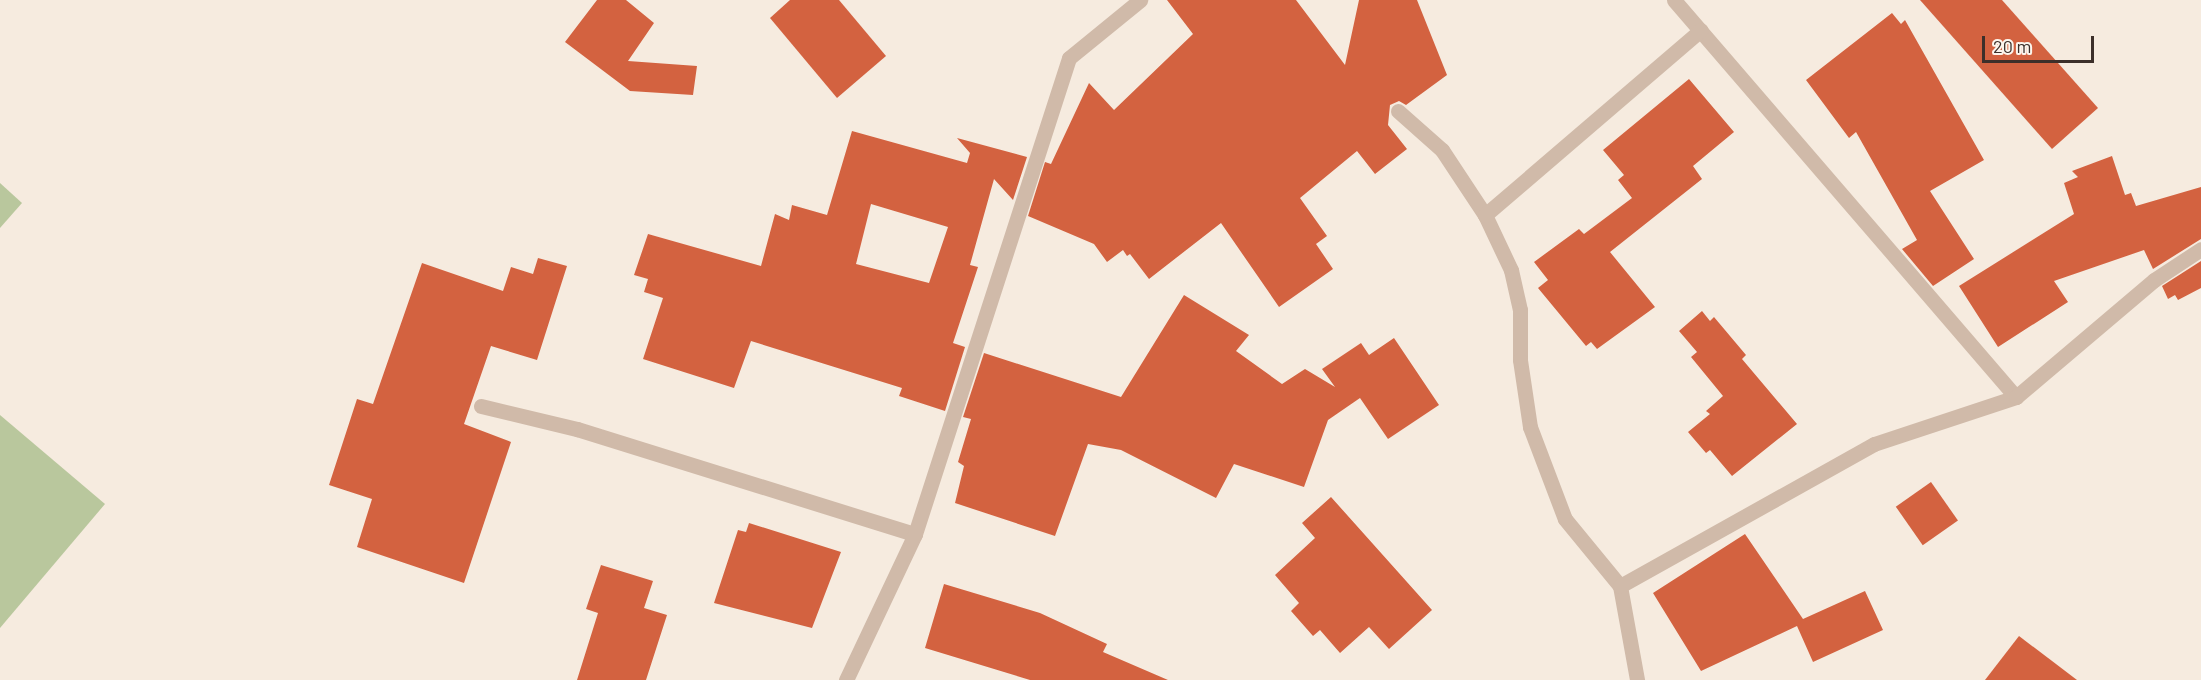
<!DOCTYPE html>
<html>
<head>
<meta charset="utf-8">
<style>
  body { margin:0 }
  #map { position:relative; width:2201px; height:680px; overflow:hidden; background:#f6ebdf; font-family:Barlow,sans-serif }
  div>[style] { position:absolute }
  .green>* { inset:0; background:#b9c79d }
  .building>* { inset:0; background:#d36240; transform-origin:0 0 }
  .minor>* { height:15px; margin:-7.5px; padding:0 7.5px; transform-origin:7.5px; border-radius:7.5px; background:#d0baa9 }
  span { translate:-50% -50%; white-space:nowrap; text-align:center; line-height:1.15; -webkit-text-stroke:6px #fcf5ed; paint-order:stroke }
  .scale { position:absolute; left:1982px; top:36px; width:112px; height:27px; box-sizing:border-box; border:3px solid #3c2f2a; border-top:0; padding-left:8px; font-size:18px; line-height:21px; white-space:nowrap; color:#3c2f2a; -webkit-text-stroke:4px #fcf5ed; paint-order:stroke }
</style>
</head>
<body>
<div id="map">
  <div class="green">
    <i style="clip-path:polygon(0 183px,22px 203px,0 228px)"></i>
    <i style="clip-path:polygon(0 415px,105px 504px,0 628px)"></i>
  </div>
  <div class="building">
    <i style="clip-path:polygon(597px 0,626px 0,654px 23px,628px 61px,697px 66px,693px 95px,630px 91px,565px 42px)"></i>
    <i style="clip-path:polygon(790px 0,839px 0,886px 56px,837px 98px,770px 18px)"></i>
    <i style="clip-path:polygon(1167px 0,1296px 0,1345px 65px,1359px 0,1417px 0,1447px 75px,1406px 105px,1399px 101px,1390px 105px,1388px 125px,1407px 149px,1375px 174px,1357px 151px,1300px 198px,1327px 236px,1316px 244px,1333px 269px,1279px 307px,1221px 223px,1149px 279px,1130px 254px,1127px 256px,1123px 250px,1107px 262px,1094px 244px,1028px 216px,1045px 162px,1051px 164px,1089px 83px,1114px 110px,1193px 34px)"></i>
    <i style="clip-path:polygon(1920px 0,2002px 0,2098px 108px,2052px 149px)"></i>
    <i style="clip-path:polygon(1892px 13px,1901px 24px,1905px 20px,1984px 160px,1930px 191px,1974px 259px,1933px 286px,1902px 249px,1917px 240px,1856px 132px,1849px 138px,1806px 80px)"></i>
    <i style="clip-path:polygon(1689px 79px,1734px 132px,1693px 166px,1702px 179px,1610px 252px,1655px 307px,1597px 349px,1591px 342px,1586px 346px,1538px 288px,1548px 280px,1534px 262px,1579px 229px,1584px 234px,1632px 198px,1618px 180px,1624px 175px,1603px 150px)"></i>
    <i style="clip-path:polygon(evenodd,852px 131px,967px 163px,970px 153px,957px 138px,1027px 157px,1013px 200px,994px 179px,970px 265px,978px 267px,953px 343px,965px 347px,945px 411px,899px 396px,902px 388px,751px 341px,734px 388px,643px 359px,663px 298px,644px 292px,648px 279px,634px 275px,648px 234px,761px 266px,775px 214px,789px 220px,792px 205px,827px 215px,852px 131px,871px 204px,948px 227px,929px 283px,856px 264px,871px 204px)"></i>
    <i style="clip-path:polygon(2112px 156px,2125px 195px,2131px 193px,2136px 206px,2201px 187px,2201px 239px,2153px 269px,2144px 250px,2054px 281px,2068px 302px,1998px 347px,1959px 286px,2074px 214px,2064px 183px,2078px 177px,2072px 171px)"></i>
    <i style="clip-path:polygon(538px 258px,567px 266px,537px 360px,491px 346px,464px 424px,511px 442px,464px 583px,357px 547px,372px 499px,329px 485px,357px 399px,373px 404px,422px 263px,503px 291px,511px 267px,533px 274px)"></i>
    <i style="clip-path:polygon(2201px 261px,2201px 288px,2178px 300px,2175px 295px,2168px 299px,2162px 286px)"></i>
    <i style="clip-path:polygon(1184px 295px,1249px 335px,1236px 351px,1282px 384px,1305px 369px,1335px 387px,1322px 369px,1361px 343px,1369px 355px,1394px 338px,1439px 405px,1388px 439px,1360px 398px,1328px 420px,1304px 487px,1234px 464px,1216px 498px,1121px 450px,1088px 444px,1055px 536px,955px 503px,964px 466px,958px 462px,971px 419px,963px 417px,984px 353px,1121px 397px)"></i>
    <i style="clip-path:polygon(1702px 311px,1710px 321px,1714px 317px,1746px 355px,1742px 359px,1797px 424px,1732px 476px,1710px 450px,1706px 453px,1688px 432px,1710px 414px,1706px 411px,1723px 396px,1691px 357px,1697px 352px,1679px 331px)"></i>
    <i style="left:1931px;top:482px;width:47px;height:43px;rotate:55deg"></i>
    <i style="clip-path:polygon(1331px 497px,1432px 610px,1389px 649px,1369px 627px,1340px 653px,1320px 630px,1313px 636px,1291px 611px,1299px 603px,1275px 575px,1315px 538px,1302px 523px)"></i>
    <i style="clip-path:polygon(749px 523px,841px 552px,812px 628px,714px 603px,738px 530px,746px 532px)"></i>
    <i style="clip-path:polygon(1745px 534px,1803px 619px,1865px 591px,1883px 630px,1813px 662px,1797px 626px,1701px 671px,1653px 593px)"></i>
    <i style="clip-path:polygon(601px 565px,653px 581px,644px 608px,667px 615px,646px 680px,577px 680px,598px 613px,586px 609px)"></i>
    <i style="clip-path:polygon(944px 584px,1040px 613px,1107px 644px,1103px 652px,1168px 680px,1030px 680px,925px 648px)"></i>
    <i style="clip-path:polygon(2019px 636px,2077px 680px,1985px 680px)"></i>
  </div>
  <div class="minor">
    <i style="left:1674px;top:0;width:524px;rotate:49.26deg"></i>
    <i style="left:1398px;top:111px;width:59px;rotate:41.6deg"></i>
    <i style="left:1442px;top:150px;width:78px;rotate:56.5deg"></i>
    <i style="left:1485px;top:215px;width:61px;rotate:64.7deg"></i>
    <i style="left:1511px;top:270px;width:41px;rotate:77.3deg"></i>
    <i style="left:1520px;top:310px;width:50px;rotate:90deg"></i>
    <i style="left:1520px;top:360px;width:68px;rotate:81.5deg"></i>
    <i style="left:1530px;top:427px;width:98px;rotate:69.2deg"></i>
    <i style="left:1565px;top:519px;width:87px;rotate:50.6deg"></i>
    <i style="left:1620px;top:586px;width:96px;rotate:79.7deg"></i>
    <i style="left:1485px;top:215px;width:284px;rotate:-40.6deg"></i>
    <i style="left:481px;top:406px;width:99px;rotate:13.5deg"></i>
    <i style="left:577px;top:429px;width:354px;rotate:17.3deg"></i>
    <i style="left:1620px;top:586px;width:291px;rotate:-29.2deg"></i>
    <i style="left:1874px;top:444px;width:150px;rotate:-18.3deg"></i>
    <i style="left:2016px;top:397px;width:181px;rotate:-40.3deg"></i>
    <i style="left:2154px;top:280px;width:56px;rotate:-33.4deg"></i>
    <i style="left:846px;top:680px;width:161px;rotate:-64.7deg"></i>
    <i style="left:915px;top:534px;width:500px;rotate:-72.07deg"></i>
    <i style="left:1069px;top:58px;width:92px;rotate:-39.2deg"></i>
  </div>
  <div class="scale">20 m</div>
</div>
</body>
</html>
